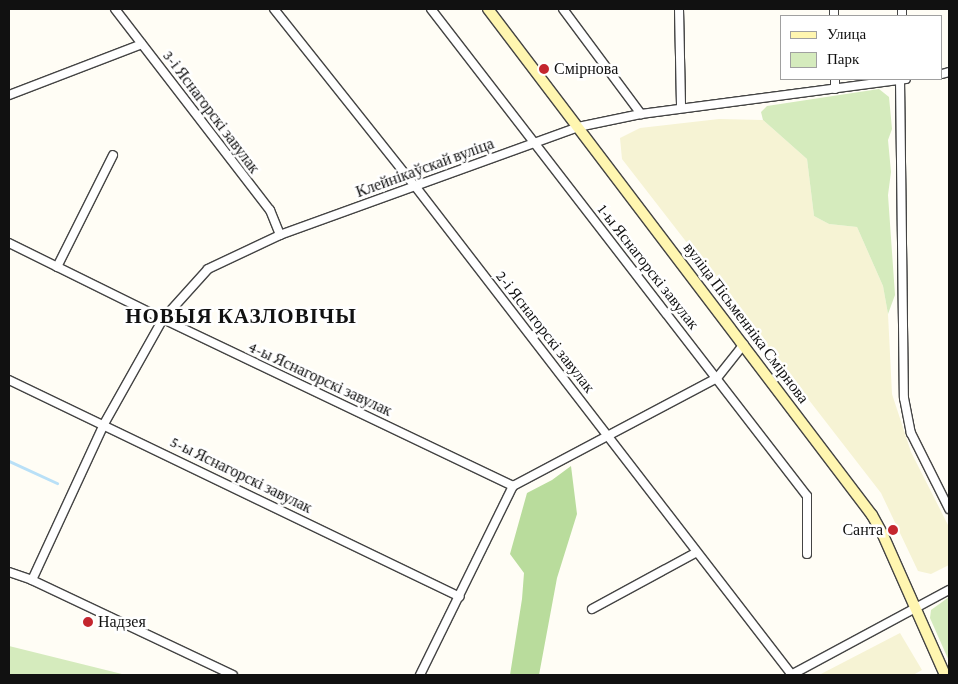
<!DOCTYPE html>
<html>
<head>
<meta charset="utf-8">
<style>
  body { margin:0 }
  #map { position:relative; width:958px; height:684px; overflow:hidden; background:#fffdf5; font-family:"Crimson Pro",serif }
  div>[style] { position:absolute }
  .farmland>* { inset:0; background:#f6f3d4 }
  .green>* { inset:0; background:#d5ebbd }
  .forest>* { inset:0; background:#b9dc9c }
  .stream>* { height:2.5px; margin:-1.25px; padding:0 1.25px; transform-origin:1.25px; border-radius:1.25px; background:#b9e0f7 }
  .roads { filter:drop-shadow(1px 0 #444) drop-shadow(-1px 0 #444) drop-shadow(0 1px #444) drop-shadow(0 -1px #444) }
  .street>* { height:8px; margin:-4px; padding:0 4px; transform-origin:4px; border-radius:4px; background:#fff }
  .secondary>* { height:10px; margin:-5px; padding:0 5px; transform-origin:5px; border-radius:5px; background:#fff6b0 }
  .dots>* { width:14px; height:14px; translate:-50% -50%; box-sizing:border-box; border:2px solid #fff; border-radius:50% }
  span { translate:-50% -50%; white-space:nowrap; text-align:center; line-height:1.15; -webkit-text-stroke:5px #fff; paint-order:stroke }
  .poi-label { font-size:16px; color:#111 }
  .left { translate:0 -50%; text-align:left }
  .right { translate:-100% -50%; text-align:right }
  .street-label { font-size:16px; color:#111 }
  .district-label { font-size:21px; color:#111; font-weight:700; letter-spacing:1px }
  .frame { position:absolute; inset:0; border:10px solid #111; pointer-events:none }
  .legend { position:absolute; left:780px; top:15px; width:162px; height:65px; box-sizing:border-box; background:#fff; border:1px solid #a0a0a0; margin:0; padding:6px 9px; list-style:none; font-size:15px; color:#111 }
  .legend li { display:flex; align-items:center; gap:10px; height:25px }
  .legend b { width:25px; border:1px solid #a0a0a0 }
</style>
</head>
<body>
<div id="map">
  <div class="farmland">
    <i style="clip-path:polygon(719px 119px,763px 120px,807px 159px,814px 216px,829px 224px,857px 227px,883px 286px,888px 314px,892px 394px,911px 452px,949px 527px,949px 565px,931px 574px,918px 571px,881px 493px,622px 159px,620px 138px,640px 128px)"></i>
    <i style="clip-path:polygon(900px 633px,922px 670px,913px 675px,819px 675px)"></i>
  </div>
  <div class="green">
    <i style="clip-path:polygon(879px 89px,889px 97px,892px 129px,888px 140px,891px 172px,888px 195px,895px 295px,888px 314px,883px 286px,857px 227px,829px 224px,814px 216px,807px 159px,763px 120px,761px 112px,767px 106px)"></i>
    <i style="clip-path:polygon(949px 597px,949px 661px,930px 618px,931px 610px)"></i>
    <i style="clip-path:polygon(9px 646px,126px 675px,9px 675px)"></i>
  </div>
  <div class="forest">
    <i style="clip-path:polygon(571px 466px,577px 514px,557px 578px,539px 675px,510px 675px,522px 599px,524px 573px,510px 554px,527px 493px,552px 480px)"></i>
  </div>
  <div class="stream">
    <i style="left:9px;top:461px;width:53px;rotate:24.6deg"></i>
  </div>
  <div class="roads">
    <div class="street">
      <i style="left:115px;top:9px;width:254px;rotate:52.4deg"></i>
      <i style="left:270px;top:210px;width:27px;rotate:68deg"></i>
      <i style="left:274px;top:9px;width:226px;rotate:51.5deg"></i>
      <i style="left:415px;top:186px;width:617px;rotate:52.37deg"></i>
      <i style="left:431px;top:9px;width:615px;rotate:52.33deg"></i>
      <i style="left:807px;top:496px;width:58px;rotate:90deg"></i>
      <i style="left:563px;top:9px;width:131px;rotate:53.4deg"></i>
      <i style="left:679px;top:9px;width:99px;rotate:88.8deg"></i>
      <i style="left:834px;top:9px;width:7px;rotate:90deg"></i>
      <i style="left:902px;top:9px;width:7px;rotate:90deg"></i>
      <i style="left:942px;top:74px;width:7px;rotate:-16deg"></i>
      <i style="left:835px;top:79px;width:10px;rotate:90deg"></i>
      <i style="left:900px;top:79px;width:319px;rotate:89.3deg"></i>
      <i style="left:904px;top:398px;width:36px;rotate:79deg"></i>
      <i style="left:911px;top:433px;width:85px;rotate:63.4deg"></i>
      <i style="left:9px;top:95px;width:142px;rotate:-21deg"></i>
      <i style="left:9px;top:243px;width:172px;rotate:26.3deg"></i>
      <i style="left:163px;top:319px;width:388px;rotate:25.5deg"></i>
      <i style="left:57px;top:267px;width:125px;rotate:-63.4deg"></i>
      <i style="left:9px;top:380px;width:500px;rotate:25.69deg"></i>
      <i style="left:9px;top:572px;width:24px;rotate:19deg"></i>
      <i style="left:32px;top:580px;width:222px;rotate:25.3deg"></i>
      <i style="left:32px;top:580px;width:172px;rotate:-65.2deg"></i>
      <i style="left:104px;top:424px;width:120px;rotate:-60.7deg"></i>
      <i style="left:163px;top:319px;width:67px;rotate:-48deg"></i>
      <i style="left:208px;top:269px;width:80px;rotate:-25.3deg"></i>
      <i style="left:280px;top:235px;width:317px;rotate:-19.9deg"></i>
      <i style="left:578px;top:127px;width:64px;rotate:-11.7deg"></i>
      <i style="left:641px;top:114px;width:267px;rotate:-7.5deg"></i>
      <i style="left:592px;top:609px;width:119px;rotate:-28.5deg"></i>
      <i style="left:420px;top:675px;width:211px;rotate:-63.8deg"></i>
      <i style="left:513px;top:486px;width:231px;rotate:-27.9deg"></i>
      <i style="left:717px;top:378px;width:43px;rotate:-51.5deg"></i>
      <i style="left:791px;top:675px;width:179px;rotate:-28.3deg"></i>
    </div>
    <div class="secondary">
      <i style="left:488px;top:9px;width:635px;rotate:52.81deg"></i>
      <i style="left:872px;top:515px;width:23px;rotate:61deg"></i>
      <i style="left:883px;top:535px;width:153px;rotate:66.1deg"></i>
    </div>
  </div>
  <div class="dots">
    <i style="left:544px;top:69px;background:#c4262e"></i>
    <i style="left:893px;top:530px;background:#c4262e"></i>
    <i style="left:88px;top:622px;background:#c4262e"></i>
  </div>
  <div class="poi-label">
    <span class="left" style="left:554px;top:69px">Смірнова</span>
    <span class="right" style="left:883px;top:530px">Санта</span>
    <span class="left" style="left:98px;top:622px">Надзея</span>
  </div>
  <div class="street-label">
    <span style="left:211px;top:112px;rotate:53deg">3-і Яснагорскі завулак</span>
    <span style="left:425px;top:168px;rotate:-20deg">Клейнікаўскай вуліца</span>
    <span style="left:648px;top:267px;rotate:52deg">1-ы Яснагорскі завулак</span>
    <span style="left:746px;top:323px;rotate:53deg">вуліца Пісьменніка Смірнова</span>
    <span style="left:545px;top:332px;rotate:52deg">2-і Яснагорскі завулак</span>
    <span style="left:320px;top:379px;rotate:25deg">4-ы Яснагорскі завулак</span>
    <span style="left:241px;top:475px;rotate:26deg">5-ы Яснагорскі завулак</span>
  </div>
  <div class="district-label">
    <span style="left:241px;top:316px">НОВЫЯ КАЗЛОВІЧЫ</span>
  </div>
  <div class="frame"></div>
  <ul class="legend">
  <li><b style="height:6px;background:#fff6b0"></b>Улица</li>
  <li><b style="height:14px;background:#d5ebbd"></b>Парк</li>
  </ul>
</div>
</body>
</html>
